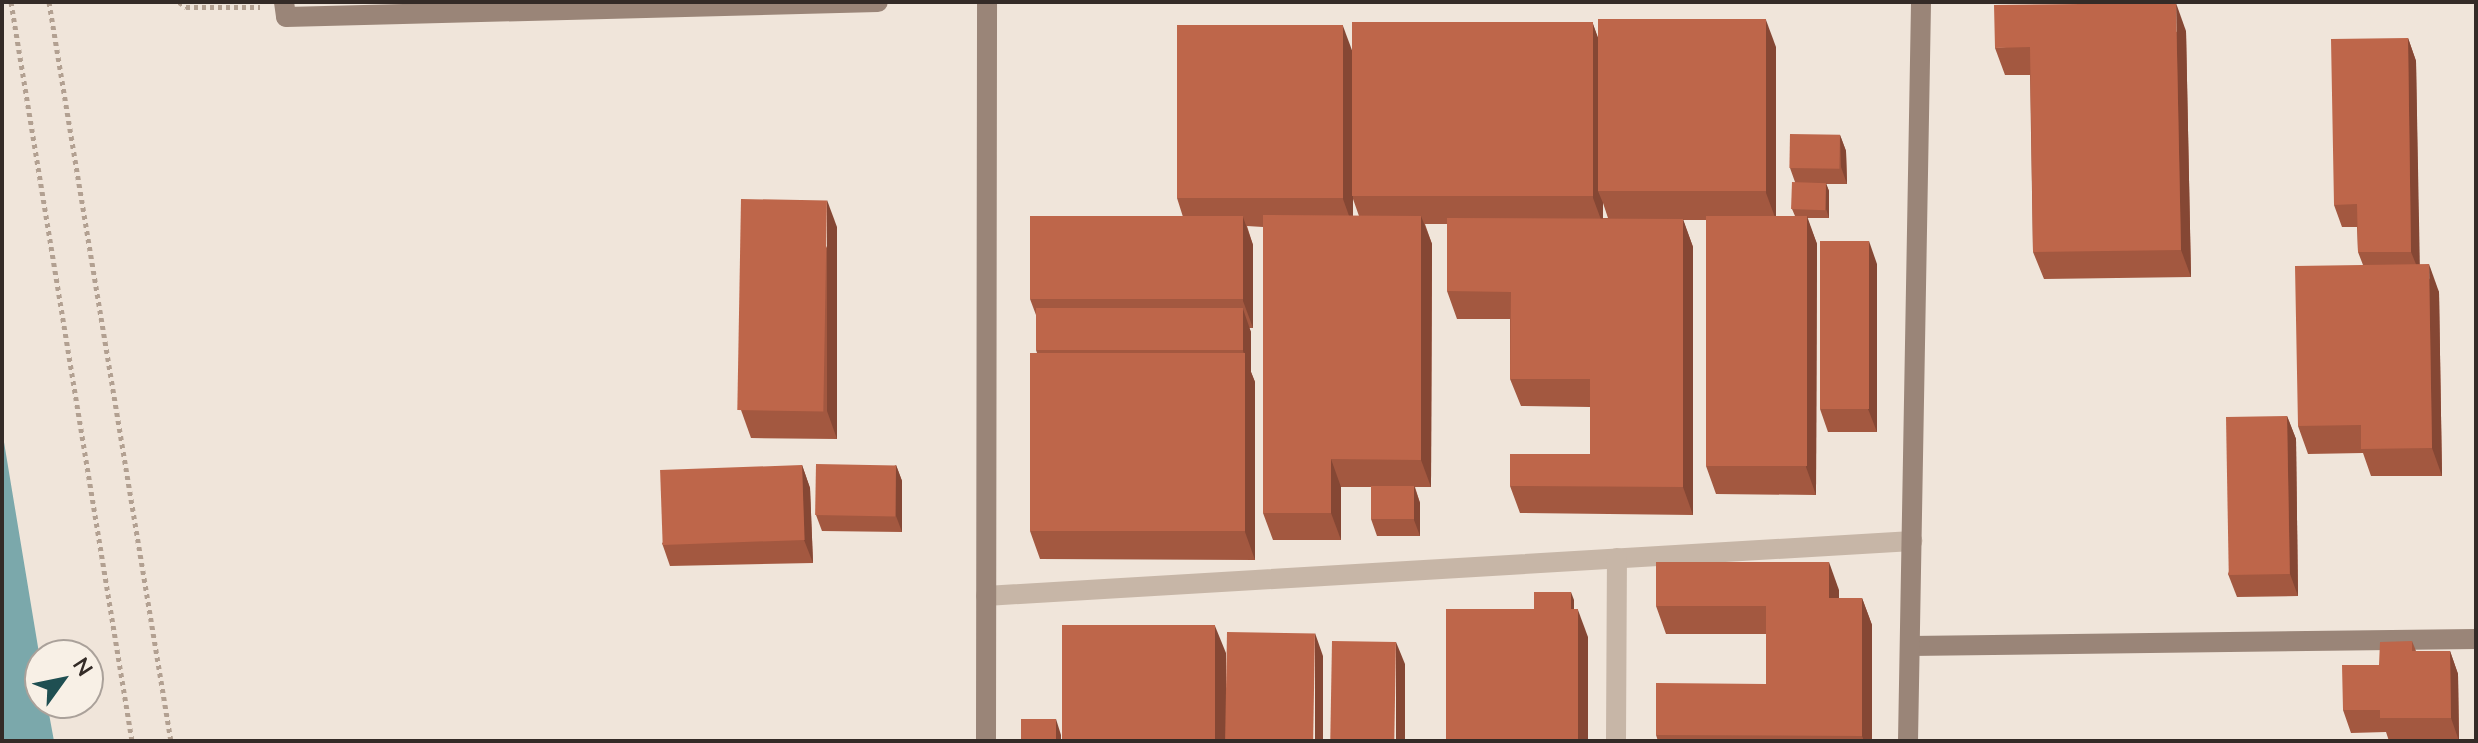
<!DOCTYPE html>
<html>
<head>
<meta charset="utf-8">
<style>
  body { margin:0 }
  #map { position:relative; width:2478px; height:743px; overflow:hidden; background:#f0e5da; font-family:"Nunito Sans",sans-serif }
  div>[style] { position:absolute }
  .water>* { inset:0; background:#7ba8ab }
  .path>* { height:5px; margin-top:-2.5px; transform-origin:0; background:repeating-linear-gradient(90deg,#b2a091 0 4px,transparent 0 8px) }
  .street>* { height:20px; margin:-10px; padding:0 10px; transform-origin:10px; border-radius:10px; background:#c7b6a7 }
  .secondary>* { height:20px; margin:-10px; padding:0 10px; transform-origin:10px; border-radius:10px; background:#9a8578 }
  .wall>* { inset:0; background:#a35840 }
  .shaded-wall>* { inset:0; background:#854734 }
  .building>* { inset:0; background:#be664a; transform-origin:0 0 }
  span { translate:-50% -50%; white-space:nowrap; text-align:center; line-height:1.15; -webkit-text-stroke:6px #f8f0e6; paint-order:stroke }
  .frame { position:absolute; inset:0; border:4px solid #342b27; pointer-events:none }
  .north { position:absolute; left:24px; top:639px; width:80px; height:80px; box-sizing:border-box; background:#f8f0e6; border:2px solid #aaa19a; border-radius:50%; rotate:57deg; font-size:22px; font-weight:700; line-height:32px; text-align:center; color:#342b27 }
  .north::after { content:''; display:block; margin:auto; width:28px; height:36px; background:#1f4f52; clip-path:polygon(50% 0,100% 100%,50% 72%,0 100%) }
</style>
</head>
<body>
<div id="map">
  <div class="water">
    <i style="clip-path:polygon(2px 430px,40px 659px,40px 703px,47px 703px,54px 741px,2px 741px)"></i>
  </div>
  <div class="path">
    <i style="left:11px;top:2px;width:749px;rotate:80.7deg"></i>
    <i style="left:49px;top:2px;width:749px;rotate:80.63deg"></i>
    <i style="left:179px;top:2px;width:9px;rotate:36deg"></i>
    <i style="left:186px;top:7px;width:74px"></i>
  </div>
  <div class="street">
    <i style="left:986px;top:596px;width:928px;rotate:-3.4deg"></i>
    <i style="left:1616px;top:741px;width:183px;rotate:-89.7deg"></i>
  </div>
  <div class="secondary">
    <i style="left:284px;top:2px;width:15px;rotate:82deg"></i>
    <i style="left:286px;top:17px;width:592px;rotate:-1.45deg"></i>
    <i style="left:1910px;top:646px;width:566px;rotate:-0.71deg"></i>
    <i style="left:986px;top:741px;width:739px;rotate:-89.92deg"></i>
    <i style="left:1908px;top:741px;width:739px;rotate:-88.99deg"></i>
  </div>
  <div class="wall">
    <i style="clip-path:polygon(evenodd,1593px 24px,1598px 39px,1776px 47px,1776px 216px,1795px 216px,1792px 209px,1795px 182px,1790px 168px,1840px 135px,1846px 151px,1847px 184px,1826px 184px,1829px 191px,1829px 218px,1807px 218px,1817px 244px,1816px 495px,1716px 494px,1706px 466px,1706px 220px,1683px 220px,1693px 247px,1693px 515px,1520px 513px,1510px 486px,1590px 454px,1590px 407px,1521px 406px,1510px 379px,1510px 319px,1457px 319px,1447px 291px,1447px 224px,1425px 224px,1432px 244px,1431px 487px,1415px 487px,1420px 503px,1420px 536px,1377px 536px,1371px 519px,1371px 487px,1341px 487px,1341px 540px,1273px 540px,1263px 513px,1263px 227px,1247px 226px,1253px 245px,1253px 328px,1249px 328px,1251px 332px,1251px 372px,1255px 382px,1255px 560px,1040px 559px,1030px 531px,1037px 353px,1036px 350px,1036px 315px,1030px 299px,1183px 217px,1177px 198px,1352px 50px,1593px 24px,1353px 199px,1359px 216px,1353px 216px,1353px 199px,1593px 24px,1603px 203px,1608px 218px,1603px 218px,1603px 203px)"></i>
    <i style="clip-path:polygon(2186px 31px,2191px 277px,2044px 279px,2033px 252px,2030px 75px,2005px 75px,1995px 48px)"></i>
    <i style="clip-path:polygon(2408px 38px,2416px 61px,2419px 264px,2439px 292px,2442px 476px,2371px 476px,2363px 453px,2308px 454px,2298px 426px,2363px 265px,2358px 252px,2357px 227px,2342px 227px,2334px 205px)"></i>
    <i style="clip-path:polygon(837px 227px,837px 439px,751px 438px,741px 410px)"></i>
    <i style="clip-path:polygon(1877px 264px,1877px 432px,1828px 432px,1820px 409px)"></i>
    <i style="clip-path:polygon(2287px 416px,2296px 439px,2298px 596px,2237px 597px,2228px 574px)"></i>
    <i style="clip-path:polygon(802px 465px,810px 488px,813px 563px,670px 566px,662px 543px)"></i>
    <i style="clip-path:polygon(896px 465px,902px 481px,902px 532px,822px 531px,816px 515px)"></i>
    <i style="clip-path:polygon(1839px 590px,1839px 598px,1862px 598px,1872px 625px,1872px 741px,1658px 741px,1656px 735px,1766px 684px,1766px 634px,1666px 634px,1656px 606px)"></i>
    <i style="clip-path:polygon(2412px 641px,2416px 651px,2450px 651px,2458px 674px,2459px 741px,2389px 741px,2386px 732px,2351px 733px,2343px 710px,2379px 665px)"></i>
  </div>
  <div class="shaded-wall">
    <i style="clip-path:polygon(2176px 3px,2186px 31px,2191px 277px,2181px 250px)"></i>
    <i style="clip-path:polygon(1766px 20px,1776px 47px,1776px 220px,1766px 193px)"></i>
    <i style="clip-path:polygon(1593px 24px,1603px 51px,1598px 191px,1603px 203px,1603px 225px,1593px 198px)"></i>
    <i style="clip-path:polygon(1343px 26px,1353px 53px,1353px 227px,1343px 199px)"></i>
    <i style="clip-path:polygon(2408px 38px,2416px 61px,2420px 274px,2411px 252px)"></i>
    <i style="clip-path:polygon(1840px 135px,1846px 151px,1847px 184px,1841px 167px)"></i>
    <i style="clip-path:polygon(1826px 183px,1829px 191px,1829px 218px,1826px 209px)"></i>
    <i style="clip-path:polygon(827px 200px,837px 227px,837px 439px,827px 411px)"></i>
    <i style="clip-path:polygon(1421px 216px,1432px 244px,1431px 487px,1421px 460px)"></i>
    <i style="clip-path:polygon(1807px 216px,1817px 244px,1816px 495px,1806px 467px)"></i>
    <i style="clip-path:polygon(1243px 217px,1253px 245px,1253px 328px,1243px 301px)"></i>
    <i style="clip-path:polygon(1683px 219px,1693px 247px,1693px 515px,1683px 487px)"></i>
    <i style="clip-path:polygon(1869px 241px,1877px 264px,1877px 432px,1868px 409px)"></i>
    <i style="clip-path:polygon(2429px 264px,2439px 292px,2442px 476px,2432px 448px)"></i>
    <i style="clip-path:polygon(1243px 309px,1251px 332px,1251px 372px,1255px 382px,1255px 560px,1245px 532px,1245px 357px,1243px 351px)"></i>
    <i style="clip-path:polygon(2287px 416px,2296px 439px,2298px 596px,2290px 574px)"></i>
    <i style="clip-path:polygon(1331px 459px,1341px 487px,1341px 540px,1331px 513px)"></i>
    <i style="clip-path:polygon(802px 465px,810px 488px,813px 563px,804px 540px)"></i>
    <i style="clip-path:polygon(896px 465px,902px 481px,902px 532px,896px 516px)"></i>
    <i style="clip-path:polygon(1414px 486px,1420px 503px,1420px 536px,1414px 520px)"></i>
    <i style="clip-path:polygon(1829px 562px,1839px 590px,1839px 625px,1829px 598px)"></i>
    <i style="clip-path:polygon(1571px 592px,1574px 600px,1574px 629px,1570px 620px)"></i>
    <i style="clip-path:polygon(1862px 598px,1872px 625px,1872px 741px,1864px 741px,1862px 736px)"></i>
    <i style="clip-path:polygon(1578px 610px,1588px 637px,1588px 741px,1578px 741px)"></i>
    <i style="clip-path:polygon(1215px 626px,1226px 653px,1226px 741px,1215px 741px)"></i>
    <i style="clip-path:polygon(1315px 633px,1323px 656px,1323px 741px,1315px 741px)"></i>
    <i style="clip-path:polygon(1396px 642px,1405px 664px,1405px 741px,1396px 741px)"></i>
    <i style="clip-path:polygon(2450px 651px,2458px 674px,2459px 741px,2451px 718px)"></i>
    <i style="clip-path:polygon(1056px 719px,1061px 735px,1061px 741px,1055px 741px)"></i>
  </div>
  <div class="building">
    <i style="clip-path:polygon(2176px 3px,2181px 250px,2033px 252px,2030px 47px,1995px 48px,1994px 5px)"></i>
    <i style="left:1598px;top:19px;width:168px;height:172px"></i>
    <i style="left:1352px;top:22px;width:241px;height:174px"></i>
    <i style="left:1177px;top:25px;width:166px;height:173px"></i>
    <i style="clip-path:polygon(2408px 38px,2411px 252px,2358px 252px,2357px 204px,2334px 205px,2331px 39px)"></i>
    <i style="left:1790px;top:134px;width:50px;height:34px;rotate:1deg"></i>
    <i style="left:1792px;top:182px;width:34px;height:27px;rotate:2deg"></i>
    <i style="left:741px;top:199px;width:86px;height:211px;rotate:1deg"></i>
    <i style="clip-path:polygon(1263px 215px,1421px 216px,1421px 460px,1331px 459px,1331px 513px,1263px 513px)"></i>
    <i style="left:1030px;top:216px;width:213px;height:83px"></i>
    <i style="left:1706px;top:216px;width:101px;height:250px"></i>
    <i style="clip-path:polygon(1447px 218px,1683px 219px,1683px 487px,1510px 486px,1510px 454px,1590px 454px,1590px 379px,1510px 379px,1511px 292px,1447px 291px)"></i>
    <i style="left:1820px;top:241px;width:49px;height:168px"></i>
    <i style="clip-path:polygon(2429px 264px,2432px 448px,2361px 449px,2361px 425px,2298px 426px,2295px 266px)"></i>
    <i style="left:1036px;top:308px;width:207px;height:42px"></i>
    <i style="left:1030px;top:353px;width:215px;height:178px"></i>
    <i style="left:2287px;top:416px;width:158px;height:61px;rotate:89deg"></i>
    <i style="left:816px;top:464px;width:80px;height:51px;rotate:1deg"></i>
    <i style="left:802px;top:465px;width:75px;height:142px;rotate:88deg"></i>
    <i style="left:1371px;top:486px;width:43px;height:33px"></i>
    <i style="clip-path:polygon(1656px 562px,1829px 562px,1829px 598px,1862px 598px,1862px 736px,1656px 735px,1656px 683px,1766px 684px,1766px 606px,1656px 606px)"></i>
    <i style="left:1534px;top:592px;width:37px;height:18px"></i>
    <i style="left:1446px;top:609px;width:132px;height:132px"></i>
    <i style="left:1062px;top:625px;width:153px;height:116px"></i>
    <i style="left:1227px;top:632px;width:88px;height:109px;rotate:1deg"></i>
    <i style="left:1332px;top:641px;width:64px;height:100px;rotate:1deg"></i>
    <i style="clip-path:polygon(2412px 641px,2412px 651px,2450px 651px,2451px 718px,2380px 718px,2380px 710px,2343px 710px,2342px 665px,2379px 665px,2380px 642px)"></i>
    <i style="left:1021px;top:719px;width:35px;height:22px"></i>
  </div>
  <div class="frame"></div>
  <div class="north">N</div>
</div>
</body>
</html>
